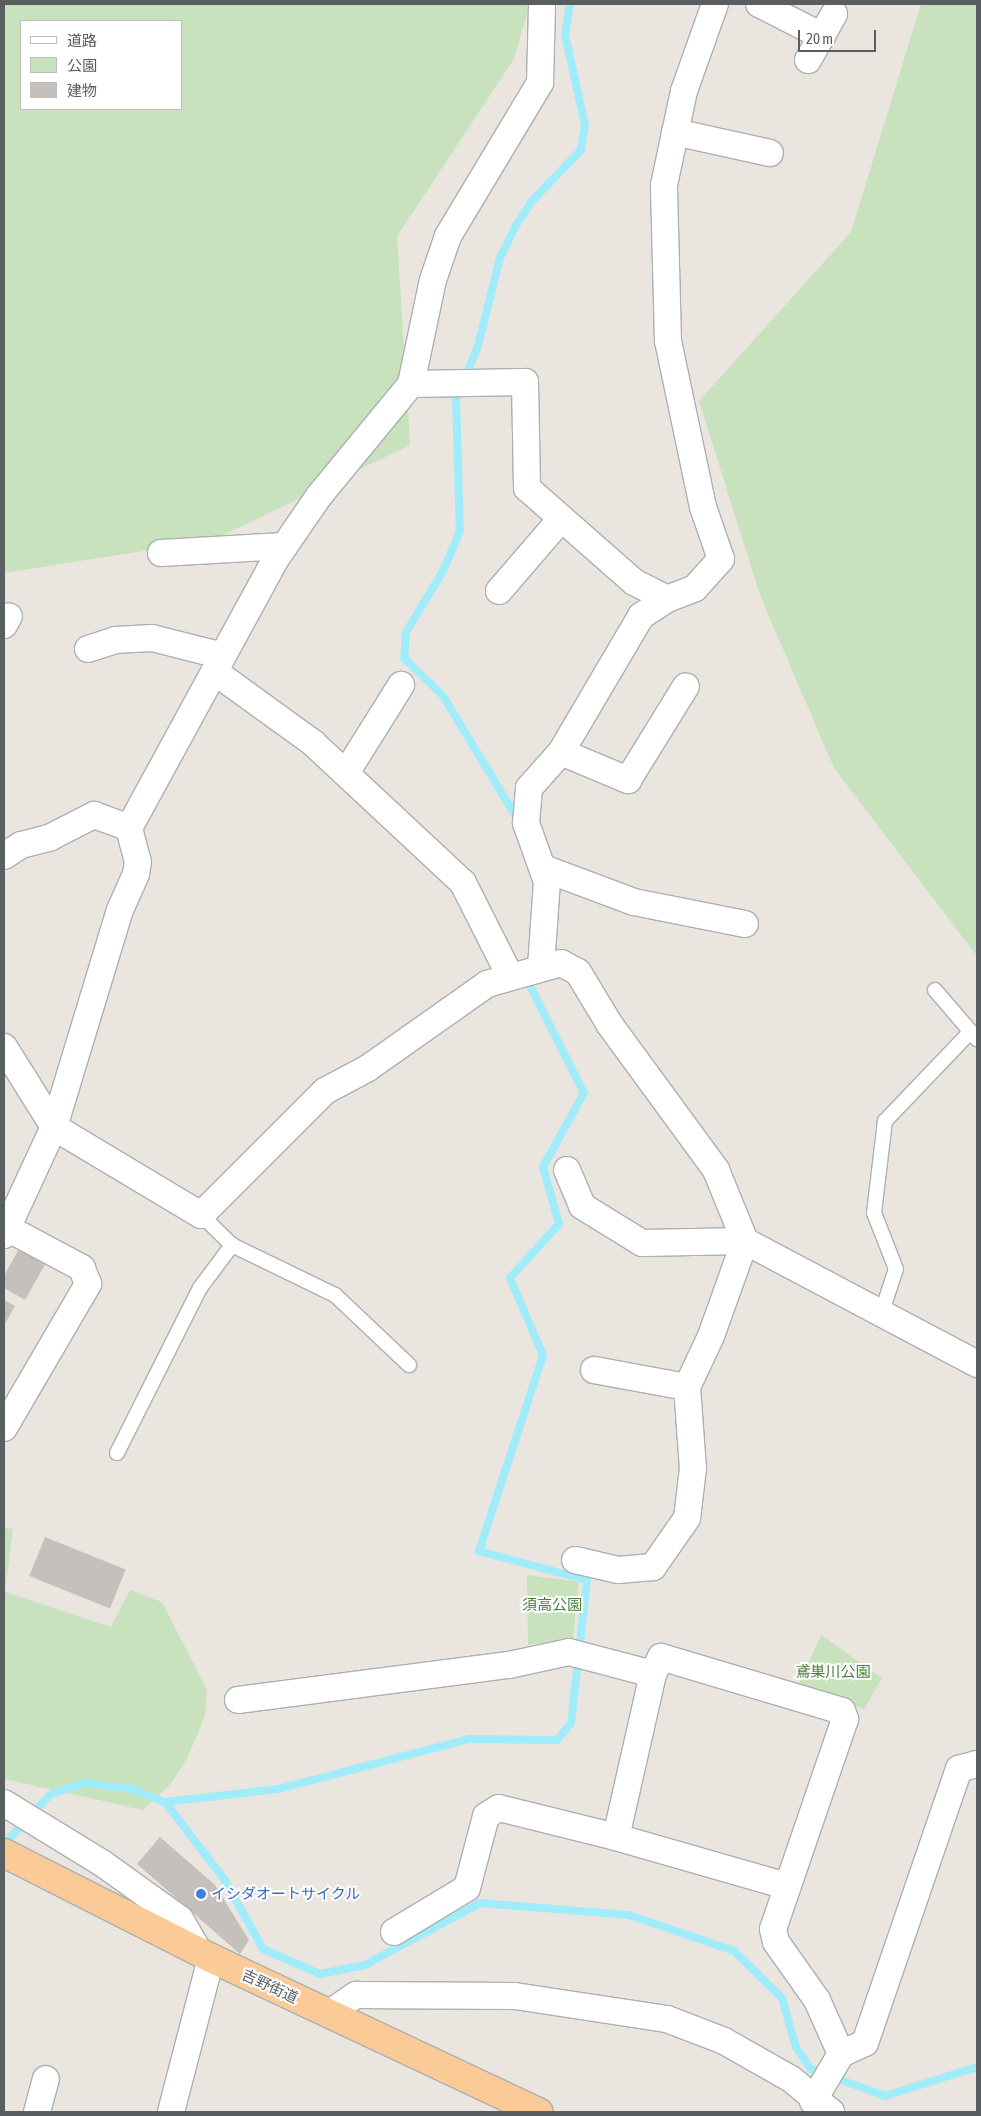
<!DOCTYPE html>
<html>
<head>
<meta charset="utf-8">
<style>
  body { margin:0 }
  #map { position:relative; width:981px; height:2116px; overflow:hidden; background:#ebe5e0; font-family:"Asap Condensed","Noto Sans JP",sans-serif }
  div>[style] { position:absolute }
  .green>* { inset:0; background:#c7e2bc }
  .stream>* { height:8px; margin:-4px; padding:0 4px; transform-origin:4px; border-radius:4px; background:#a0ecfb }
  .building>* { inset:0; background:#c6c0bd; transform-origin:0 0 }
  .roads { filter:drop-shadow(1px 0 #acb0b2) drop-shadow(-1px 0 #acb0b2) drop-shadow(0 1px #acb0b2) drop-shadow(0 -1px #acb0b2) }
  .service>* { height:14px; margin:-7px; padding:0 7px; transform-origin:7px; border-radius:7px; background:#fff }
  .minor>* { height:26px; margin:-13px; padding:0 13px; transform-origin:13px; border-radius:13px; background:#fff }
  .trunk>* { height:28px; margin:-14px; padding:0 14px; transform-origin:14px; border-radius:14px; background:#faca97 }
  .dots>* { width:14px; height:14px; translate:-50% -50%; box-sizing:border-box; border:2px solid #fff; border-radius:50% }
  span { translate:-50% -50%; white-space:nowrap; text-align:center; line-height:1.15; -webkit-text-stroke:4px #fff; paint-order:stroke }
  .park-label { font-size:15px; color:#478137 }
  .shop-label { font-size:15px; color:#366cbe }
  .left { translate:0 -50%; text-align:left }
  .street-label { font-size:15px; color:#595e60 }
  .frame { position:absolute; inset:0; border:5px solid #595e60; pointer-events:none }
  .legend { position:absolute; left:20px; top:20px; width:162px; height:90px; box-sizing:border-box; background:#fff; border:1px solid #bdbfbf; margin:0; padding:6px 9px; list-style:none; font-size:15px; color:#595e60 }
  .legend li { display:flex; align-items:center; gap:10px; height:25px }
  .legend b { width:25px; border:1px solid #bdbfbf }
  .scale { position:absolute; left:798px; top:30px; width:78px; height:22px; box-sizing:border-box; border:2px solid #595e60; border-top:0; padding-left:6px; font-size:15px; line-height:18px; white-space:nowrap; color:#595e60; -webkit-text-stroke:4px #fff; paint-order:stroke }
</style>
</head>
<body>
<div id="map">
  <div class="green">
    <i style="clip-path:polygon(evenodd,4px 4px,530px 4px,514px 59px,397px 236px,410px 445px,213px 540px,4px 573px,4px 4px,21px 21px,181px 21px,181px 109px,21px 109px,21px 21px)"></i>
    <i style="clip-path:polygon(921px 4px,977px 4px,977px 956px,834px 768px,760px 595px,699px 401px,851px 232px)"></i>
    <i style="clip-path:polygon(4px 1528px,13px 1529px,5px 1592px,111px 1627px,130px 1590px,162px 1602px,207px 1690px,205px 1716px,187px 1759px,169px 1786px,143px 1810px,4px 1779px)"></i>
    <i style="clip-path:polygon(527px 1575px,579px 1582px,573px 1638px,528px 1645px)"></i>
    <i style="clip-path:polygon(821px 1635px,882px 1678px,864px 1709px,798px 1686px)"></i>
  </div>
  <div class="stream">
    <i style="left:465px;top:378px;width:35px;rotate:-68deg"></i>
    <i style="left:478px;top:346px;width:91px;rotate:-76deg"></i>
    <i style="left:500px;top:258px;width:34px;rotate:-64deg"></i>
    <i style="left:515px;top:227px;width:30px;rotate:-57deg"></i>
    <i style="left:531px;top:202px;width:72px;rotate:-46.1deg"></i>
    <i style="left:581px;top:150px;width:25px;rotate:-81deg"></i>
    <i style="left:585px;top:125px;width:92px;rotate:-102.5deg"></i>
    <i style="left:565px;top:35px;width:31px;rotate:-81deg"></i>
    <i style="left:461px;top:388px;width:12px;rotate:114deg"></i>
    <i style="left:456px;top:399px;width:132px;rotate:88.3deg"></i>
    <i style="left:460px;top:531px;width:43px;rotate:113deg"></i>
    <i style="left:443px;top:571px;width:71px;rotate:121.2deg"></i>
    <i style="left:406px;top:632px;width:26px;rotate:94deg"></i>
    <i style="left:404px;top:658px;width:54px;rotate:44.3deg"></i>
    <i style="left:443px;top:696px;width:145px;rotate:58.8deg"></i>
    <i style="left:165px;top:1802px;width:97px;rotate:52.5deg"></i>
    <i style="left:224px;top:1879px;width:80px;rotate:60.9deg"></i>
    <i style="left:263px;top:1949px;width:62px;rotate:23.7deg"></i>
    <i style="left:320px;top:1974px;width:46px;rotate:-11.3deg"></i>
    <i style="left:365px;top:1965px;width:131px;rotate:-28.3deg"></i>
    <i style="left:480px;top:1903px;width:149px;rotate:4.6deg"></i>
    <i style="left:629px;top:1915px;width:111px;rotate:18.9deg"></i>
    <i style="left:734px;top:1951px;width:67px;rotate:44.4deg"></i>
    <i style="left:782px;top:1998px;width:51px;rotate:74.1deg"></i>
    <i style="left:796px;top:2047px;width:27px;rotate:56deg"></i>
    <i style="left:811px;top:2069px;width:79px;rotate:20deg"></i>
    <i style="left:885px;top:2096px;width:96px;rotate:-17.5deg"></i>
    <i style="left:4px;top:1844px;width:69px;rotate:-46.8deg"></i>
    <i style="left:51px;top:1794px;width:36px;rotate:-18deg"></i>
    <i style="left:85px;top:1783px;width:47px;rotate:7.3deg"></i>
    <i style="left:132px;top:1789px;width:35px;rotate:22deg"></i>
    <i style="left:165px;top:1802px;width:114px;rotate:-6.6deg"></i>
    <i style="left:278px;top:1789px;width:197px;rotate:-14.7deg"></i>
    <i style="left:469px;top:1739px;width:88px;rotate:0.7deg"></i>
    <i style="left:557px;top:1740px;width:22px;rotate:-51deg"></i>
    <i style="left:571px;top:1723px;width:144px;rotate:-83.6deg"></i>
    <i style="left:587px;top:1580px;width:112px;rotate:-165deg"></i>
    <i style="left:479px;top:1551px;width:206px;rotate:-71.9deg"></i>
    <i style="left:543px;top:1355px;width:84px;rotate:-113.2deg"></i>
    <i style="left:510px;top:1278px;width:73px;rotate:-47.8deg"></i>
    <i style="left:559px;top:1224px;width:59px;rotate:-105.7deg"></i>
    <i style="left:543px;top:1167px;width:85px;rotate:-61deg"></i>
    <i style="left:584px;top:1093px;width:124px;rotate:-116.8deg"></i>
    <i style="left:528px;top:982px;width:7px;rotate:-82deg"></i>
  </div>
  <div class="building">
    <i style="clip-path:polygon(20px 1247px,46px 1263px,25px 1300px,4px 1288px,4px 1276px)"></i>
    <i style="clip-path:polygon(4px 1300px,15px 1306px,4px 1325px)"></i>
    <i style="left:45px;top:1537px;width:87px;height:42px;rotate:22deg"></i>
    <i style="clip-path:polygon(160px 1837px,215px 1885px,249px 1940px,240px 1954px,137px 1864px)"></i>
  </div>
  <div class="roads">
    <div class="service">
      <i style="left:935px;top:990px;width:65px;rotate:49.4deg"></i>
      <i style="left:232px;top:1245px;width:114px;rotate:25.9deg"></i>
      <i style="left:335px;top:1295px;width:102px;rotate:43.4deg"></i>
      <i style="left:882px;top:1311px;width:44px;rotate:-71.6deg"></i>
      <i style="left:896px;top:1269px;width:60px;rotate:-111.4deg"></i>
      <i style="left:874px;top:1213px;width:93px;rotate:-83.2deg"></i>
      <i style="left:885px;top:1121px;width:124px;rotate:-46.3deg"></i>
      <i style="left:117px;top:1453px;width:185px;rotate:-63.3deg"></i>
      <i style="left:200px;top:1288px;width:54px;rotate:-53.3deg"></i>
      <i style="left:232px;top:1245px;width:43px;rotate:-135.9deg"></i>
    </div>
    <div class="minor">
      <i style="left:759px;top:4px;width:71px;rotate:26.9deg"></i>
      <i style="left:808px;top:60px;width:53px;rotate:-60.5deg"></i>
      <i style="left:675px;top:132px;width:97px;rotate:12.5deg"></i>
      <i style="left:411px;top:384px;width:114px;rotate:-1deg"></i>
      <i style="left:525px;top:382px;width:106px;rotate:88.9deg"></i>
      <i style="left:527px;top:488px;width:142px;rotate:41.3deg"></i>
      <i style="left:634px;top:582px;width:37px;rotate:27deg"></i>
      <i style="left:161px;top:553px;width:123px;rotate:-3.3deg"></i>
      <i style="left:499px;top:591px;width:94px;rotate:-49.3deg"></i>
      <i style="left:4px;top:625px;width:10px;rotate:-61deg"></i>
      <i style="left:88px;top:649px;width:28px;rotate:-18deg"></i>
      <i style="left:115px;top:640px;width:37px;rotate:-3deg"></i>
      <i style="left:152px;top:638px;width:73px;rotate:14.2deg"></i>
      <i style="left:215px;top:672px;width:121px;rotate:35.9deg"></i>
      <i style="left:313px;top:743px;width:205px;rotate:43deg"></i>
      <i style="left:463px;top:883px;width:104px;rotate:63.2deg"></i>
      <i style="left:561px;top:752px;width:73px;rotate:22.7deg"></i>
      <i style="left:628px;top:780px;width:110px;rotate:-58.3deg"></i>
      <i style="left:346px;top:773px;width:104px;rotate:-58deg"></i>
      <i style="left:4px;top:856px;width:20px;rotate:-33deg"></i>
      <i style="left:21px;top:845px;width:29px;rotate:-14deg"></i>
      <i style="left:49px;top:838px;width:51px;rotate:-27.1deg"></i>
      <i style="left:94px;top:815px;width:37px;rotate:20deg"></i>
      <i style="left:543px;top:868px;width:97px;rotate:20.5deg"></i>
      <i style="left:634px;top:902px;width:113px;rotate:11.2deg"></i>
      <i style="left:541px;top:967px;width:85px;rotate:-86deg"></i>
      <i style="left:547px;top:882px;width:63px;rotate:-109.6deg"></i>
      <i style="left:526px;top:823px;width:35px;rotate:-85deg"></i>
      <i style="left:529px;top:788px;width:48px;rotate:-48.4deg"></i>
      <i style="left:561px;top:752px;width:158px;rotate:-59.5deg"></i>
      <i style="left:641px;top:616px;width:31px;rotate:-33deg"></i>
      <i style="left:667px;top:599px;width:30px;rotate:-21deg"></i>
      <i style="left:695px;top:588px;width:39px;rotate:-48deg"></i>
      <i style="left:721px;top:559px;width:55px;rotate:-109.1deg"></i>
      <i style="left:703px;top:507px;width:170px;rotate:-101.9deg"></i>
      <i style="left:668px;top:341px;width:156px;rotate:-91.5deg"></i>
      <i style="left:664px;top:185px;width:96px;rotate:-78deg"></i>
      <i style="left:684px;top:91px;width:92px;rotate:-70.4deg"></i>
      <i style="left:4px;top:1047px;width:94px;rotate:58deg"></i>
      <i style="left:54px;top:1127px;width:171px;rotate:30.9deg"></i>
      <i style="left:201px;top:1215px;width:175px;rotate:-45deg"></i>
      <i style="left:325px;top:1091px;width:49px;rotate:-28.1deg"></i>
      <i style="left:368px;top:1068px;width:146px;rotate:-35.2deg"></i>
      <i style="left:487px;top:984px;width:77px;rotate:-15.8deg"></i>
      <i style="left:561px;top:963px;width:19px;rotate:28deg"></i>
      <i style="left:578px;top:972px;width:62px;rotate:58.9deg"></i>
      <i style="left:610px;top:1025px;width:180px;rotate:53.8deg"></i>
      <i style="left:716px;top:1170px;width:77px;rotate:67.8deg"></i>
      <i style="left:745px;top:1241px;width:263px;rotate:27.9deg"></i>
      <i style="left:567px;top:1170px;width:39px;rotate:67deg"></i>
      <i style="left:582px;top:1206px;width:70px;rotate:31.7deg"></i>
      <i style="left:642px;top:1243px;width:103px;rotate:-1.1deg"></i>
      <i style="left:745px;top:1241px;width:101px;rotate:109.7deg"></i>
      <i style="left:711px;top:1336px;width:56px;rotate:115.2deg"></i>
      <i style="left:687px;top:1387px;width:81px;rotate:85.8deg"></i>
      <i style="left:693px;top:1468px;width:50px;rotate:96.8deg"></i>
      <i style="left:687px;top:1518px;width:60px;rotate:124.8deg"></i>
      <i style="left:653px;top:1567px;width:35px;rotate:175deg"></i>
      <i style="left:618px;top:1570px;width:44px;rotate:-166.9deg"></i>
      <i style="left:4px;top:1235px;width:119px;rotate:-65.2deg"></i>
      <i style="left:54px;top:1127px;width:227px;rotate:-73.1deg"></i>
      <i style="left:120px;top:910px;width:39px;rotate:-66deg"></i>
      <i style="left:136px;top:874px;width:12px;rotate:-81deg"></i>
      <i style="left:138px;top:862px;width:35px;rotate:-105deg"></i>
      <i style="left:129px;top:828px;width:305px;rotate:-61.4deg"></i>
      <i style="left:275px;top:560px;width:78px;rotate:-55.5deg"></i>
      <i style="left:319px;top:496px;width:145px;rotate:-50.6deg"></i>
      <i style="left:411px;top:384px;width:106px;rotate:-78.1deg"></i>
      <i style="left:433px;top:280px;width:46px;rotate:-71.2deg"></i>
      <i style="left:448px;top:236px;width:179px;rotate:-59deg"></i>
      <i style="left:540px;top:83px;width:79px;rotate:-88.5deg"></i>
      <i style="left:594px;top:1370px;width:95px;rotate:10.4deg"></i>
      <i style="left:4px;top:1428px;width:167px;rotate:-59.7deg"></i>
      <i style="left:88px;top:1284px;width:17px;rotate:-111deg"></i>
      <i style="left:82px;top:1268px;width:85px;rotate:-151.9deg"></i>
      <i style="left:238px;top:1700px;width:273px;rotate:-7.4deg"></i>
      <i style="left:509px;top:1665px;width:61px;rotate:-12.2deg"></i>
      <i style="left:569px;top:1652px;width:87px;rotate:14.7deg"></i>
      <i style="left:4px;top:1803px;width:115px;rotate:31.5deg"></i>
      <i style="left:102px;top:1863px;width:96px;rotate:35.7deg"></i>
      <i style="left:180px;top:1919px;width:38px;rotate:60deg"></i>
      <i style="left:616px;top:1837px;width:167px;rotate:-77.2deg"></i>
      <i style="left:653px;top:1674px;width:19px;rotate:-65deg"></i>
      <i style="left:661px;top:1657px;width:189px;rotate:16.6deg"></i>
      <i style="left:842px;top:1711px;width:9px;rotate:69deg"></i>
      <i style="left:845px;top:1719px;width:222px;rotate:108.9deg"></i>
      <i style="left:773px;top:1929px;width:13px;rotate:77deg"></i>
      <i style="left:776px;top:1942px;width:71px;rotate:54.7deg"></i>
      <i style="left:817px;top:2000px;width:59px;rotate:66deg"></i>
      <i style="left:841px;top:2054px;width:55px;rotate:120.8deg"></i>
      <i style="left:394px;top:1932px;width:85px;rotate:-31.1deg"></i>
      <i style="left:467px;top:1888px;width:74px;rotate:-75.2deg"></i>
      <i style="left:486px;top:1816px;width:15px;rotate:-32deg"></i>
      <i style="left:499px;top:1808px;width:121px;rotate:13.9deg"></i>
      <i style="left:616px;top:1837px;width:178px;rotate:16deg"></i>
      <i style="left:330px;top:2013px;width:32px;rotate:-35deg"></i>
      <i style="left:356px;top:1995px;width:159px;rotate:0.4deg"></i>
      <i style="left:515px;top:1996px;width:154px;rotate:8.6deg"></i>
      <i style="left:667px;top:2019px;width:61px;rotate:21.1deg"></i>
      <i style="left:724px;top:2041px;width:77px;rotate:29.6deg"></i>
      <i style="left:791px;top:2079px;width:52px;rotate:39.5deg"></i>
      <i style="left:841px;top:2054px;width:26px;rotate:-25deg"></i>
      <i style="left:865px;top:2043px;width:290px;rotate:-71.1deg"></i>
      <i style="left:959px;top:1769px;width:19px;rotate:-16deg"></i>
      <i style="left:37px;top:2112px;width:34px;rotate:-75deg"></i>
      <i style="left:171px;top:2112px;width:159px;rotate:-75.4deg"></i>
    </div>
    <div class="trunk">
      <i style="left:4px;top:1853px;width:232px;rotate:26.9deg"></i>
      <i style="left:211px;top:1958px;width:362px;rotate:25.2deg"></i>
    </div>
  </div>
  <div class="dots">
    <i style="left:201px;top:1894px;background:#3f7fe0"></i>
  </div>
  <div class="park-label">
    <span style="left:552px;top:1605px">須高公園</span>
    <span style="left:833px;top:1672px">鳶巣川公園</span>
  </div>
  <div class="shop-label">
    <span class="left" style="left:211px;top:1894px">イシダオートサイクル</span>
  </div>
  <div class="street-label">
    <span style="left:270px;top:1986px;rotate:25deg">吉野街道</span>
  </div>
  <div class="frame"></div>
  <ul class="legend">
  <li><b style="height:6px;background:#fff"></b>道路</li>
  <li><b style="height:14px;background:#c7e2bc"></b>公園</li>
  <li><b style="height:14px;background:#c6c0bd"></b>建物</li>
  </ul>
  <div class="scale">20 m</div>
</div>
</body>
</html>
